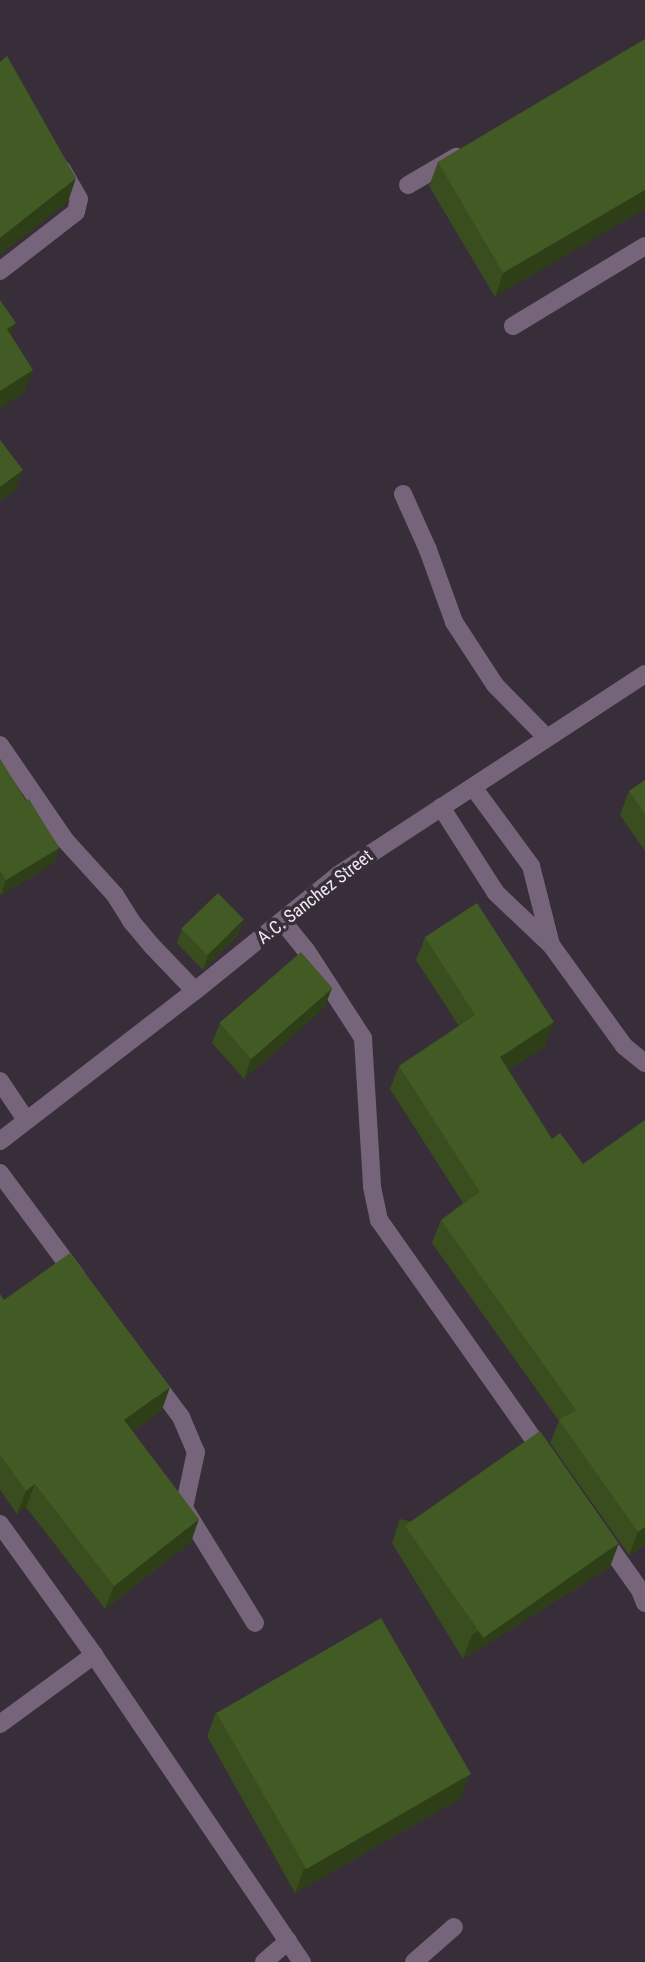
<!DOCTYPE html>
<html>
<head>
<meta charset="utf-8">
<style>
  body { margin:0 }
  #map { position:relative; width:645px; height:1962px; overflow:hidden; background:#372e39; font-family:"Roboto Condensed",sans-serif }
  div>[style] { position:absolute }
  .minor>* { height:18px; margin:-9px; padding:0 9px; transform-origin:9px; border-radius:9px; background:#76657a }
  .wall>* { inset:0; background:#394d1e }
  .shaded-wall>* { inset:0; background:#2e3f18 }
  .building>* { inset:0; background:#425a23; transform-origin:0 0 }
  span { translate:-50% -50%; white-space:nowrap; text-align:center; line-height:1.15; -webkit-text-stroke:7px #372e39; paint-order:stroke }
  .street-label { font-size:18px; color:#f0e9f1 }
</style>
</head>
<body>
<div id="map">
  <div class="minor">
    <i style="left:408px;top:185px;width:56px;rotate:-30.3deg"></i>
    <i style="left:0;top:271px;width:96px;rotate:-37.8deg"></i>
    <i style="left:76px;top:212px;width:13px;rotate:-77deg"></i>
    <i style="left:79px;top:199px;width:34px;rotate:-120deg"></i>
    <i style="left:513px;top:326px;width:154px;rotate:-31.2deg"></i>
    <i style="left:403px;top:494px;width:61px;rotate:65.9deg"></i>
    <i style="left:428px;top:550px;width:77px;rotate:70.1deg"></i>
    <i style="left:454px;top:622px;width:75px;rotate:56.9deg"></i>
    <i style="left:495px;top:685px;width:74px;rotate:45.5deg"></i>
    <i style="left:0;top:745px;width:115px;rotate:55.6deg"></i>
    <i style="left:65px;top:840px;width:74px;rotate:47.7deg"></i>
    <i style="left:115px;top:895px;width:31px;rotate:58deg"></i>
    <i style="left:131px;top:921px;width:33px;rotate:50deg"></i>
    <i style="left:152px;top:946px;width:62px;rotate:46.3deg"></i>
    <i style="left:473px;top:787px;width:98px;rotate:53.7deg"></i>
    <i style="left:531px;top:866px;width:81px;rotate:75.8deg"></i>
    <i style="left:441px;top:807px;width:102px;rotate:57.4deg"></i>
    <i style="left:496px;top:893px;width:76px;rotate:43.4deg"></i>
    <i style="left:551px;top:945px;width:125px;rotate:54.1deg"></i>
    <i style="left:624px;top:1046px;width:27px;rotate:39deg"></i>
    <i style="left:283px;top:922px;width:36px;rotate:51deg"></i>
    <i style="left:306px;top:950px;width:105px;rotate:57.1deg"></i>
    <i style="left:363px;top:1038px;width:149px;rotate:86.5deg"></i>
    <i style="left:372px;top:1187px;width:34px;rotate:78deg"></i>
    <i style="left:379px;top:1220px;width:288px;rotate:54.8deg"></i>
    <i style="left:0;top:1081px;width:47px;rotate:56.3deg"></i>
    <i style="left:0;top:1141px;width:246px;rotate:-37.6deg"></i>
    <i style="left:195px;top:991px;width:184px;rotate:-39deg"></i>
    <i style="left:338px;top:875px;width:367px;rotate:-33.2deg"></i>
    <i style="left:0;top:1173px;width:129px;rotate:53.5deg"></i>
    <i style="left:152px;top:1378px;width:49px;rotate:53.4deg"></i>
    <i style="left:181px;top:1417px;width:38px;rotate:67deg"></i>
    <i style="left:196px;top:1452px;width:57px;rotate:102.1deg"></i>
    <i style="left:184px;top:1508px;width:135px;rotate:58.3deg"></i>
    <i style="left:0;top:1524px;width:161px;rotate:54.3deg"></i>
    <i style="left:94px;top:1655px;width:371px;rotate:55.9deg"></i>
    <i style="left:601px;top:1535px;width:67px;rotate:54.7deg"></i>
    <i style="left:640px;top:1590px;width:14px;rotate:69deg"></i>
    <i style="left:0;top:1724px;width:117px;rotate:-36.3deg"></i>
    <i style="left:264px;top:1962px;width:32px;rotate:-41deg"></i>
    <i style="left:414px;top:1962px;width:53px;rotate:-41.2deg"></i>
  </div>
  <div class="wall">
    <i style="clip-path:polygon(645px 39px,495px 297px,429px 186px,438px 162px)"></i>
    <i style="clip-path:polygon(0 759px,26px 801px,59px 848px,54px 863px,1px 895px,0 893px)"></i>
    <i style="clip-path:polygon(645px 780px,645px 851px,620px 815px,629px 791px)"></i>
    <i style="clip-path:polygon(182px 929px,239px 934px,203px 970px,177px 943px)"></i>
    <i style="clip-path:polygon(425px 937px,545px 1046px,508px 1070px,552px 1139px,583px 1164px,645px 1120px,645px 1545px,629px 1555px,550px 1443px,559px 1421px,432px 1243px,441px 1220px,463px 1203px,390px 1089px,399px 1066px,459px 1026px,416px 960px)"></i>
    <i style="clip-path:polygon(332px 988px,324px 1008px,244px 1079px,212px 1043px,220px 1023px)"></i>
    <i style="clip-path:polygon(0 1294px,4px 1300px,162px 1410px,133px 1431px,191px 1542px,105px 1609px,26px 1507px,17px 1514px,0 1490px)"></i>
    <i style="clip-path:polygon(400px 1519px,610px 1567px,463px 1659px,392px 1543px)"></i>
    <i style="clip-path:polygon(216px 1712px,461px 1798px,295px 1893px,207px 1736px)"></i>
  </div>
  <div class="shaded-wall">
    <i style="clip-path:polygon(76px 178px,68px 202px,0 255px,0 238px)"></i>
    <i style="clip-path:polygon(645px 190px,645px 209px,495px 297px,503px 273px)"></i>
    <i style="clip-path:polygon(16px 323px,7px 347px,7px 329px)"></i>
    <i style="clip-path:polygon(33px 370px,24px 393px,0 409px,0 391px)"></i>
    <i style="clip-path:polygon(23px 470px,15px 490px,0 501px,0 487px)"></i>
    <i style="clip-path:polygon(59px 848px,54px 863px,1px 895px,6px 880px)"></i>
    <i style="clip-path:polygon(244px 920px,239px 934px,203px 970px,208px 955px)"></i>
    <i style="clip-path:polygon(332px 988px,324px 1008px,244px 1079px,251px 1059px)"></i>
    <i style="clip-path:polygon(554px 1022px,545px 1046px,491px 1081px,500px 1057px)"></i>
    <i style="clip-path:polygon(170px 1387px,162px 1410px,116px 1443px,124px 1420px)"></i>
    <i style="clip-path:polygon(35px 1484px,26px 1507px,17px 1514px,26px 1491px)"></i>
    <i style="clip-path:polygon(199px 1519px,191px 1542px,105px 1609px,114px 1586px)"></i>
    <i style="clip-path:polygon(645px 1527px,645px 1545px,629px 1555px,638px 1532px)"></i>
    <i style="clip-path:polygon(619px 1543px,610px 1567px,463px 1659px,472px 1635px)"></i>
    <i style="clip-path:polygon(470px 1774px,461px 1798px,295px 1893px,304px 1869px)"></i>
  </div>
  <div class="building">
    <i style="clip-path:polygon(645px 39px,645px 190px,503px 273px,438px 162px)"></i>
    <i style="clip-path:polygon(7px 56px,76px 178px,0 238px,0 62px)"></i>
    <i style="clip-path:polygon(0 300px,16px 323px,7px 329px,33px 370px,0 391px)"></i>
    <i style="clip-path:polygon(0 440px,23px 470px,0 487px)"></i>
    <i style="clip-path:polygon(0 759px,26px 801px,29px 799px,59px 848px,6px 880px,0 870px)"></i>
    <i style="clip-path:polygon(645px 780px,645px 814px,629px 791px)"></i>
    <i style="left:218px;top:893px;width:37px;height:51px;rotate:46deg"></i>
    <i style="clip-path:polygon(477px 903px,554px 1022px,500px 1057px,552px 1139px,560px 1133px,583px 1164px,645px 1120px,645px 1527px,638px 1532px,559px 1420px,576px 1410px,441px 1220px,480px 1192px,399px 1066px,475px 1015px,425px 937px)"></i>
    <i style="left:301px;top:952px;width:48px;height:108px;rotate:49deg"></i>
    <i style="clip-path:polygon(70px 1253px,170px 1387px,124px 1420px,199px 1519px,114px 1586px,35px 1484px,26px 1491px,0 1455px,0 1294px,4px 1300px)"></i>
    <i style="left:540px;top:1431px;width:137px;height:165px;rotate:55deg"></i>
    <i style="left:381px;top:1618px;width:180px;height:190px;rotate:60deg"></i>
  </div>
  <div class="street-label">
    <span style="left:315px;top:897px;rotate:-38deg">A.C. Sanchez Street</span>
  </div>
</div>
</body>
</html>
